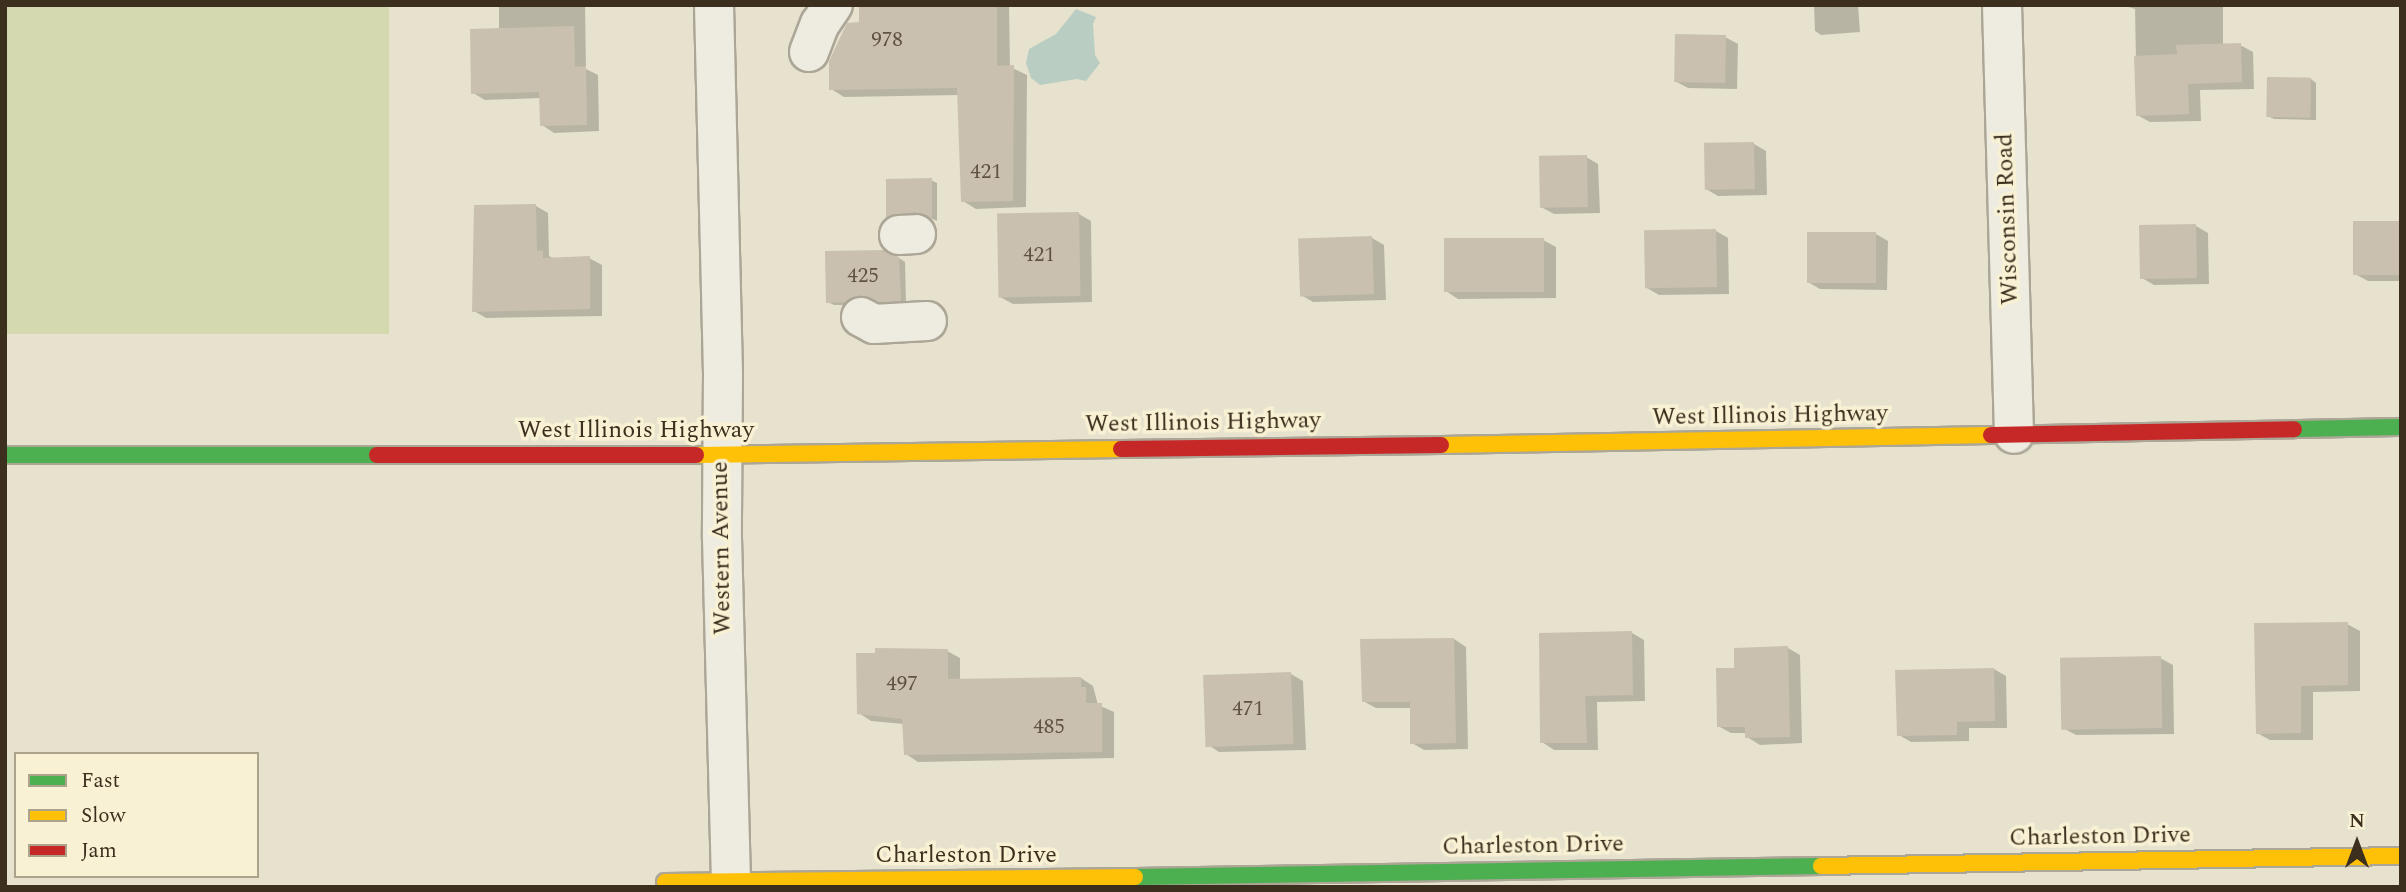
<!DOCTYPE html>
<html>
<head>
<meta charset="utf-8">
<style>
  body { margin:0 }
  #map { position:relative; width:2406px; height:892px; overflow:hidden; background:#e6e2ce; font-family:Spectral,serif }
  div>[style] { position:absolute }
  .green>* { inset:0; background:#d4d9af; transform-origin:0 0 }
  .water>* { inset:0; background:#b9cdc3 }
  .shadow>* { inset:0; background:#0003 }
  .building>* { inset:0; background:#cac0af; transform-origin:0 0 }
  .roads { filter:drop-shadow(2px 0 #aca697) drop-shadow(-2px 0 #aca697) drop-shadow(0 2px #aca697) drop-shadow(0 -2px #aca697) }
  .street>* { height:38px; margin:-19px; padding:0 19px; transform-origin:19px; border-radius:19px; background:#eeebe0 }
  .fast>* { height:16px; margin:-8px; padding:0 8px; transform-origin:8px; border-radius:8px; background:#4caf50 }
  .slow>* { height:16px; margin:-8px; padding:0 8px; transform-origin:8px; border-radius:8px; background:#ffc107 }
  .jam>* { height:16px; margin:-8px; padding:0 8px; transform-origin:8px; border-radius:8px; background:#c62828 }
  span { translate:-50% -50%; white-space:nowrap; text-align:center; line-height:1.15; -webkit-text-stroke:7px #f8f1d4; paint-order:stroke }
  .number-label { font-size:21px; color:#605342 }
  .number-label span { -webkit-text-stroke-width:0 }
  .street-label { font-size:24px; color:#3c2f1e }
  .frame { position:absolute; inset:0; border:7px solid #3c2f1e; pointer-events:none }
  .legend { position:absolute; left:14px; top:752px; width:245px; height:126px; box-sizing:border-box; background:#f8f1d4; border:2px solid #ada38b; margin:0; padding:9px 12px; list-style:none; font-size:21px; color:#3c2f1e }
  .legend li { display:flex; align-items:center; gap:14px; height:35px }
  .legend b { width:35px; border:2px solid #ada38b }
  .north { position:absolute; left:2322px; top:808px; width:70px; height:70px; -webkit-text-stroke:5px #f8f1d4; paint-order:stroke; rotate:0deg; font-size:19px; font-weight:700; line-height:28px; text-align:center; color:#3c2f1e }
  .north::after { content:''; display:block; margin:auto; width:24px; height:32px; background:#3c2f1e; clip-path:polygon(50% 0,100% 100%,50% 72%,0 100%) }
</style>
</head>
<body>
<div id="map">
  <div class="green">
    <i style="left:5px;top:5px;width:384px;height:329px"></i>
  </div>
  <div class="water">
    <i style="clip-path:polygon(1076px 9px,1096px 17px,1093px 24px,1095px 55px,1100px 63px,1086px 81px,1077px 79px,1040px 85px,1031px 78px,1026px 63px,1029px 49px,1056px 34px)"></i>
  </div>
  <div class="shadow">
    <i style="clip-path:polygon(499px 5px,585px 5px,586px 69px,598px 75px,599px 131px,554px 133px,542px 125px,541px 98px,485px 100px,473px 93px,499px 30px)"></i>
    <i style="clip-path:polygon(861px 5px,1009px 5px,1010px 67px,1027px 75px,1026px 207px,976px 209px,963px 201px,959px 95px,844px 97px,831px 89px,830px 62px,848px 24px,861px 24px)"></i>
    <i style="clip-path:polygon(1814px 5px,1858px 5px,1860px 32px,1821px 35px,1815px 31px)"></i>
    <i style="clip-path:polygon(2122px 5px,2223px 5px,2223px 45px,2240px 45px,2253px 52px,2254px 89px,2200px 90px,2201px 121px,2150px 122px,2137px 115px,2135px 9px)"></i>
    <i style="clip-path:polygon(1725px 37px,1738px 44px,1737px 89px,1688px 88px,1675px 81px)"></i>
    <i style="clip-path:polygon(2311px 79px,2316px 83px,2316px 120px,2274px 119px,2268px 116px)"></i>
    <i style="clip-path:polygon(1754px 144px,1766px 151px,1767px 195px,1718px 196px,1706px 189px)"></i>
    <i style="clip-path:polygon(1586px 157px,1598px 164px,1600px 213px,1554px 214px,1541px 207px)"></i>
    <i style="clip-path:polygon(931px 180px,937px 183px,937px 221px,922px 214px,893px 220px,888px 217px)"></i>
    <i style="clip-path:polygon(536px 206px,548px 213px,549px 256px,555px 259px,589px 258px,602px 265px,602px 316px,486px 318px,474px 311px)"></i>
    <i style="clip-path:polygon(1079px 214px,1091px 221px,1092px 302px,1013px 304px,1000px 297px)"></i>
    <i style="clip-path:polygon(2401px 223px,2401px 281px,2368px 281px,2355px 274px)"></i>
    <i style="clip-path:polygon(2196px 226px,2208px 233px,2209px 284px,2154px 285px,2142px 278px)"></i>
    <i style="clip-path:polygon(1716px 231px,1728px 238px,1729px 294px,1659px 295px,1647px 288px)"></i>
    <i style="clip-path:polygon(1876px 234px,1888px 241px,1887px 290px,1820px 289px,1808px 282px)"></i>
    <i style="clip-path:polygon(1372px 238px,1384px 245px,1386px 300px,1313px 302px,1301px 295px)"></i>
    <i style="clip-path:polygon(1543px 240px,1556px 247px,1556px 298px,1458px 299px,1446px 291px)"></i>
    <i style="clip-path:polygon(899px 258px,905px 262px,906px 303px,886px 304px,867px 298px,852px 305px,834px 305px,828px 302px)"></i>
    <i style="clip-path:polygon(2347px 624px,2360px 631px,2360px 691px,2313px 692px,2313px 740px,2270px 740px,2257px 733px)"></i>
    <i style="clip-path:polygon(1632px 633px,1644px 640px,1645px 701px,1597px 702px,1598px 750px,1554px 750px,1542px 742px)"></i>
    <i style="clip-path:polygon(1454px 639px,1466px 647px,1468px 749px,1424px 750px,1412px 743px,1411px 708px,1376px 708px,1363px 701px)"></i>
    <i style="clip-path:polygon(1788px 648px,1800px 655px,1802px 743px,1760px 745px,1747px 737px,1747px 733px,1731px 733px,1718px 726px,1736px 669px)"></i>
    <i style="clip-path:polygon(947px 651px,960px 658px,960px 680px,1081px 678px,1093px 686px,1098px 705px,1114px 712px,1114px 758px,918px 762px,906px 754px,904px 724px,871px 721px,859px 713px)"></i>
    <i style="clip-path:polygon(2160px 658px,2173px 665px,2174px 734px,2076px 735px,2063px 728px)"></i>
    <i style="clip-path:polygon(1994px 669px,2006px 676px,2007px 728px,1969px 728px,1969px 741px,1911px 742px,1899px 735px)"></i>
    <i style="clip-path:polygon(1291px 674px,1303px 681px,1306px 750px,1219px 752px,1207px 744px)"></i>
  </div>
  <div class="building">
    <i style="clip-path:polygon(859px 5px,997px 5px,997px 66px,1014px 65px,1013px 201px,961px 202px,957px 88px,829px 90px,829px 61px,847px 23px,859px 22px)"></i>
    <i style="clip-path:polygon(574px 26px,575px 67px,586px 66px,587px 125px,540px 126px,539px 92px,471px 94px,470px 29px)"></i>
    <i style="left:1675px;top:34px;width:51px;height:48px;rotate:1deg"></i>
    <i style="clip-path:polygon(2241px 43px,2242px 82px,2188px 84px,2189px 114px,2136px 116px,2134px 56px,2177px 54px,2176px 45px)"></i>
    <i style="left:2267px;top:77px;width:44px;height:40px;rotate:1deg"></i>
    <i style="left:1754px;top:142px;width:47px;height:50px;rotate:89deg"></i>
    <i style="left:1587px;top:155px;width:52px;height:48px;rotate:89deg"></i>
    <i style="clip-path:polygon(932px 178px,932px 220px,915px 212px,886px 218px,886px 179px)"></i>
    <i style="clip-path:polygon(536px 204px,537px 251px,543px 250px,543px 258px,590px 256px,590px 309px,472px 312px,474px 205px)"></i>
    <i style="left:1079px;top:212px;width:84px;height:82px;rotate:89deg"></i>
    <i style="left:2353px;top:221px;width:48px;height:54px"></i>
    <i style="left:2196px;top:224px;width:54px;height:57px;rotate:89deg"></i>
    <i style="left:1716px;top:229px;width:58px;height:72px;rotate:89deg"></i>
    <i style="left:1807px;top:232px;width:69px;height:51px"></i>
    <i style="left:1372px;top:236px;width:58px;height:74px;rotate:88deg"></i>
    <i style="left:1544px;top:238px;width:54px;height:100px;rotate:90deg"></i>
    <i style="clip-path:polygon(884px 250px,899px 257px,901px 301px,878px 302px,860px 295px,846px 302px,826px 303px,825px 251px)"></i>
    <i style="clip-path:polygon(2348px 622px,2348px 685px,2301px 686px,2301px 733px,2256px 734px,2254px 623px)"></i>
    <i style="clip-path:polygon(1632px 631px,1633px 695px,1585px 696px,1587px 743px,1540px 743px,1539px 633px)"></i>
    <i style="clip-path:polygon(1454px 638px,1456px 743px,1410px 744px,1410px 702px,1362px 702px,1360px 639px)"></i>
    <i style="clip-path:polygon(1788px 646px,1790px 737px,1745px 738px,1745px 727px,1717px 727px,1716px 668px,1734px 668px,1734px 648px)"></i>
    <i style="clip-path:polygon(875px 648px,948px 649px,948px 679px,1081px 677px,1081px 687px,1086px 687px,1086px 703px,1102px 703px,1102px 752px,904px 755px,902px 719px,857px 714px,856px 653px,875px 653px)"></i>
    <i style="left:2161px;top:656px;width:72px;height:101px;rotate:89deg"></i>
    <i style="clip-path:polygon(1994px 668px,1995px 721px,1957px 722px,1957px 735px,1897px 736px,1895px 670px)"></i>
    <i style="left:1291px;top:672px;width:72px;height:88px;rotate:88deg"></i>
  </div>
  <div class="roads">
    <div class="street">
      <i style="left:714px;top:5px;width:370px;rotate:88.6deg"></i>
      <i style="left:723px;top:375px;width:163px;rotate:90.4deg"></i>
      <i style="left:722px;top:538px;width:342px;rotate:88.5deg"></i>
      <i style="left:2002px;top:5px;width:429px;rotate:88.4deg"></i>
      <i style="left:809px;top:52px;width:30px;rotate:-69deg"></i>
      <i style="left:820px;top:24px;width:23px;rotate:-56deg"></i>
      <i style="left:899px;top:235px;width:17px;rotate:-3deg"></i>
      <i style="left:861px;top:317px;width:15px;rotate:28deg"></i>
      <i style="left:874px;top:324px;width:53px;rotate:-3.2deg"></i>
    </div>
    <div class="fast">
      <i style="left:2294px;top:429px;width:107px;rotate:-1.1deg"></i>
      <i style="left:5px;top:455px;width:372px"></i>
      <i style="left:1135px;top:877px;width:686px;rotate:-0.92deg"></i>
    </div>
    <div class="slow">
      <i style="left:1441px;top:445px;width:550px;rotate:-1.04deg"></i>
      <i style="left:696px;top:455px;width:425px;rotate:-0.8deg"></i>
      <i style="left:1821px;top:866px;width:580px;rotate:-0.99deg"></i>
      <i style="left:665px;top:882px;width:470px;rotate:-0.6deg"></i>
    </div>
    <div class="jam">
      <i style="left:1991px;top:435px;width:303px;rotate:-1.1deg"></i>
      <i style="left:1121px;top:449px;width:320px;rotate:-0.7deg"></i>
      <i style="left:377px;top:455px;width:319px"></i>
    </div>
  </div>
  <div class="number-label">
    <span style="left:887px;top:40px">978</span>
    <span style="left:986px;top:172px">421</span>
    <span style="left:1039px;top:255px">421</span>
    <span style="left:863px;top:276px">425</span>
    <span style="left:902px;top:684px">497</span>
    <span style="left:1248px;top:709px">471</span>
    <span style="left:1049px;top:727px">485</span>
  </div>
  <div class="street-label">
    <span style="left:2008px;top:219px;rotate:-92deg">Wisconsin Road</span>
    <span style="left:1770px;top:416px;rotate:-1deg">West Illinois Highway</span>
    <span style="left:1203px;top:423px;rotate:-1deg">West Illinois Highway</span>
    <span style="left:636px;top:431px">West Illinois Highway</span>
    <span style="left:722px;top:548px;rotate:-91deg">Western Avenue</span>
    <span style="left:2100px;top:837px;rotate:-1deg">Charleston Drive</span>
    <span style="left:1533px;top:846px;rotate:-1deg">Charleston Drive</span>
    <span style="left:966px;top:856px">Charleston Drive</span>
  </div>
  <div class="frame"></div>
  <ul class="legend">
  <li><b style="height:9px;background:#4caf50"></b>Fast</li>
  <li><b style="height:9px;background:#ffc107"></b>Slow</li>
  <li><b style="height:9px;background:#c62828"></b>Jam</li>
  </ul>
  <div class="north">N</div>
</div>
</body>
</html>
